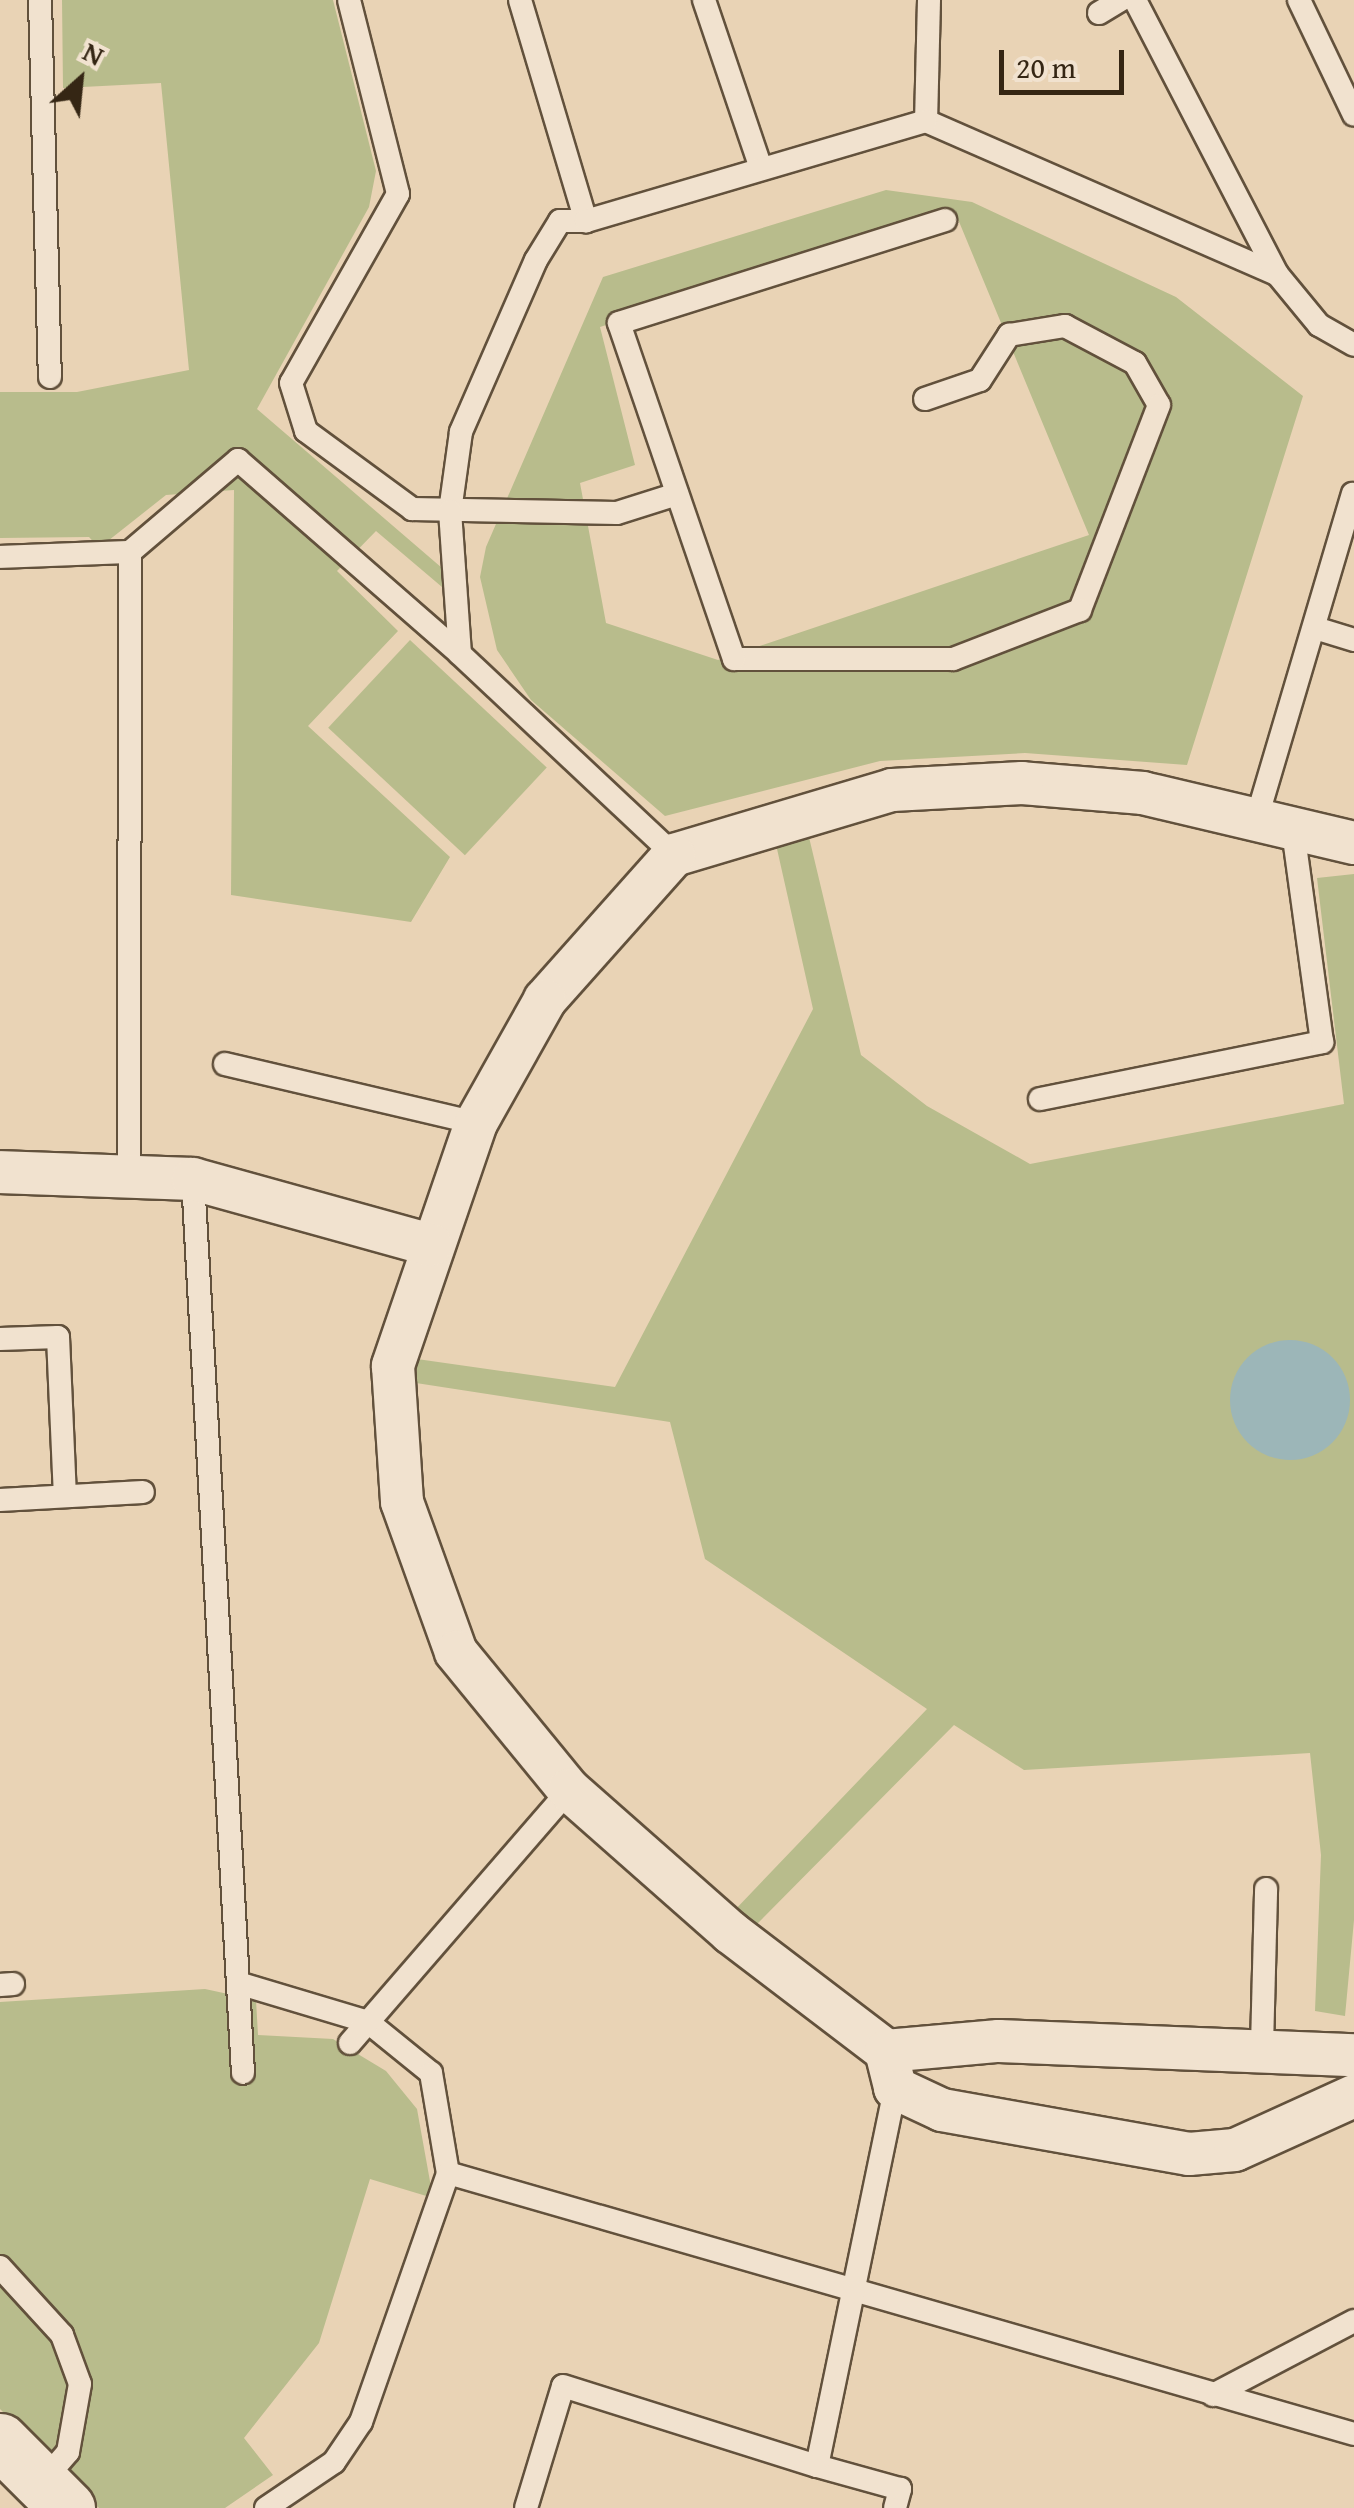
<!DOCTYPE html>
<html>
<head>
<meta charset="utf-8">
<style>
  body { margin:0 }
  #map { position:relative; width:1354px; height:2508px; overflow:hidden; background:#e9d3b5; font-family:"Gentium Book Plus",serif }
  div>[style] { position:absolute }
  .green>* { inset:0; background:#b8bc8c; transform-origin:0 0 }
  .water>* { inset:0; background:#9cb6b8 }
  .round { border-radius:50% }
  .roads { filter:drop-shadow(2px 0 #62513c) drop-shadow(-2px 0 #62513c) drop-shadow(0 2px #62513c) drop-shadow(0 -2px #62513c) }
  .lane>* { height:22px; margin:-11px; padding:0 11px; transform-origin:11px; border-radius:11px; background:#f1e2cf }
  .street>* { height:42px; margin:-21px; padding:0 21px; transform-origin:21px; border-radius:21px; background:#f1e2cf }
  .secondary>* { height:55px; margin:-27.5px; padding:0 27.5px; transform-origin:27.5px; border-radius:27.5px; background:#f1e2cf }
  span { translate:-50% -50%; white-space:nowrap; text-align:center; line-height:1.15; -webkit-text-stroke:8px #f1e2cf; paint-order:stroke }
  .north { position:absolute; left:30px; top:30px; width:100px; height:100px; -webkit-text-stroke:8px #f1e2cf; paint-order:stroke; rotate:27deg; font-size:28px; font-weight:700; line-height:40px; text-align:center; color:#352614 }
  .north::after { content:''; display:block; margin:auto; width:35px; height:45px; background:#352614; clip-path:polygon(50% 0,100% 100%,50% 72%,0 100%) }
  .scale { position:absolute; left:999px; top:50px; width:125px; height:45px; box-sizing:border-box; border:5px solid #352614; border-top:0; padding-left:12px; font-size:30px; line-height:35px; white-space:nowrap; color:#352614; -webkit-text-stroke:8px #f1e2cf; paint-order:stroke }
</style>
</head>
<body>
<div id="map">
  <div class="green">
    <i style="clip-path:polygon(62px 0,333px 0,376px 171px,369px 207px,257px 409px,442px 568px,442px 587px,376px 531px,337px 571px,398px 631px,308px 726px,450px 857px,411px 922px,231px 895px,234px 490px,166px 495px,99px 548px,89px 537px,0 538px,0 392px,77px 392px,189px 370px,161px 83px,63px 88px)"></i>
    <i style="clip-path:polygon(evenodd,886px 190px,972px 202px,1176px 297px,1303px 396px,1187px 765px,1025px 753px,880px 761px,665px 816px,531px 700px,497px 650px,480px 577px,486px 547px,603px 277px,886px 190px,955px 212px,1089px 535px,718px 660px,606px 623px,580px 483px,635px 465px,600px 327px,955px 212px)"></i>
    <i style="left:410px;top:640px;width:187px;height:120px;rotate:43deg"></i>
    <i style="clip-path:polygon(808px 833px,861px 1055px,927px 1106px,1030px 1164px,1344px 1104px,1317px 878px,1354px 874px,1354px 1920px,1345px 2016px,1315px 2011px,1321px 1855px,1310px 1753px,1024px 1770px,954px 1725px,753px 1928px,732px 1913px,927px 1709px,705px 1559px,670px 1422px,416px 1383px,417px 1359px,615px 1387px,813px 1009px,775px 840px)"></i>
    <i style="clip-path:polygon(205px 1989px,256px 2000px,258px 2035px,333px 2039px,386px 2071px,417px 2109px,433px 2198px,370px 2179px,319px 2343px,244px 2438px,273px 2475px,225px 2508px,99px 2508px,0 2409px,0 2002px)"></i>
  </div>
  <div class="water">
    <i class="round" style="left:1230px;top:1340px;width:120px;height:120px"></i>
  </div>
  <div class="roads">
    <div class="lane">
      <i style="left:40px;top:0;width:377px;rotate:88.5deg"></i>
      <i style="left:349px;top:0;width:200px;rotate:75.8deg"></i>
      <i style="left:398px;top:194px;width:217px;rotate:119.5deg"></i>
      <i style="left:291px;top:383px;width:50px;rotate:72.6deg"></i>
      <i style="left:306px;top:431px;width:132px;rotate:36.3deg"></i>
      <i style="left:412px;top:509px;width:205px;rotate:1.1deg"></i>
      <i style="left:617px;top:513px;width:63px;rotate:-17.6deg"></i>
      <i style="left:520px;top:0;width:231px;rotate:73.4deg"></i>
      <i style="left:586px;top:221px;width:26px;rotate:180deg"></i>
      <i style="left:560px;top:221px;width:46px;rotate:121.6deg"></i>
      <i style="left:536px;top:260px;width:188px;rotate:113.6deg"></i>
      <i style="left:461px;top:432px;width:80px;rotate:97.9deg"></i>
      <i style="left:450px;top:511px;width:143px;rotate:86deg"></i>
      <i style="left:460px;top:654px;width:294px;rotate:43.2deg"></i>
      <i style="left:704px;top:0;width:177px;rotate:71.3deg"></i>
      <i style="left:929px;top:0;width:121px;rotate:91.4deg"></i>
      <i style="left:926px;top:121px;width:383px;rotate:23.6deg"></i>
      <i style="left:1277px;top:274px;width:66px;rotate:50.5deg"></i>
      <i style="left:1319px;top:325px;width:40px;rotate:29.7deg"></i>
      <i style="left:1135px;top:0;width:309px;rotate:62.6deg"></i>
      <i style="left:1299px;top:0;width:127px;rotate:64.4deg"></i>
      <i style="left:1099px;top:13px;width:26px;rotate:-31deg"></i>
      <i style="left:586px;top:221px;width:354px;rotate:-16.4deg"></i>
      <i style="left:925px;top:399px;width:58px;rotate:-19.1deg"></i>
      <i style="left:980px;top:380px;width:54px;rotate:-57.2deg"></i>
      <i style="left:1009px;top:335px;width:57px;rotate:-9.1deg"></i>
      <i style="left:1065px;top:326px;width:79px;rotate:27.9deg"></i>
      <i style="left:1135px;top:363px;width:48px;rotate:60.3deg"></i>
      <i style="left:1159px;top:405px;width:220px;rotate:111.1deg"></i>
      <i style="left:1080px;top:610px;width:136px;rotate:158.9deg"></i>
      <i style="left:953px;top:659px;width:219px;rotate:180deg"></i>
      <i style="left:734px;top:659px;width:355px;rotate:-108.9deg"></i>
      <i style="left:619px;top:323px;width:342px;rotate:-17.5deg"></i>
      <i style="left:0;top:557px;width:130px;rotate:-2.2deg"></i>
      <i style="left:130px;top:552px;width:142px;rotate:-40.4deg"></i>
      <i style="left:238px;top:460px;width:295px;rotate:41.1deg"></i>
      <i style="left:1315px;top:628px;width:41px;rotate:17.1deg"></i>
      <i style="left:1258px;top:814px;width:334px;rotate:-73.5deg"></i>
      <i style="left:225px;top:1064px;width:258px;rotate:13.2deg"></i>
      <i style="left:1040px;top:1099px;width:288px;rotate:-11.4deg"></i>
      <i style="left:1322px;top:1042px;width:220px;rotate:-97.8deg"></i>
      <i style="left:129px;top:1173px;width:621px;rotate:-89.91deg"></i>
      <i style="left:193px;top:1179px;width:895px;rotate:86.8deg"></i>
      <i style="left:0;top:1339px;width:58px;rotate:-2deg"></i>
      <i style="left:58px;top:1337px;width:159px;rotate:87.5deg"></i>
      <i style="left:0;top:1500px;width:143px;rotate:-3.2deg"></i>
      <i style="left:238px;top:1983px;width:136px;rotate:16.7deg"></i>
      <i style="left:368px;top:2022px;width:81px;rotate:39deg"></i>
      <i style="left:431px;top:2073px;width:101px;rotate:80.4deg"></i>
      <i style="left:0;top:1985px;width:13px;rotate:-4deg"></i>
      <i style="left:350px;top:2043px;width:335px;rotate:-49.1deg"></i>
      <i style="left:1262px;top:2046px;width:157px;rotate:-88.5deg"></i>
      <i style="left:0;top:2267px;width:92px;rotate:47.6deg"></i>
      <i style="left:62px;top:2335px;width:52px;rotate:69.8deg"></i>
      <i style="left:80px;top:2384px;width:69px;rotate:100deg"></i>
      <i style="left:68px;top:2452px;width:40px;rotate:131deg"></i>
      <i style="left:1213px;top:2395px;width:159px;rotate:-27.7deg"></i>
      <i style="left:266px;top:2508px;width:82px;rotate:-34.1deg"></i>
      <i style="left:334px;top:2462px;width:48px;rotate:-56deg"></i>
      <i style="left:361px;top:2422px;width:264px;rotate:-70.7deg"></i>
      <i style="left:448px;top:2173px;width:943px;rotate:16.07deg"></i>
      <i style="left:526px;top:2508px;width:127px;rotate:-73.1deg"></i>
      <i style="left:563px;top:2386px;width:266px;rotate:17.5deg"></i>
      <i style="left:895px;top:2508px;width:20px;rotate:-75deg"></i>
      <i style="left:900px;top:2489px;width:86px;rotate:-164.5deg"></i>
      <i style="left:817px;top:2466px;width:386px;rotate:-78.3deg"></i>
    </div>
    <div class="street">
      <i style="left:1354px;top:843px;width:217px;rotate:-166.7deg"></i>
      <i style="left:1143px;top:793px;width:121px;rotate:-175.3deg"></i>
      <i style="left:1022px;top:783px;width:130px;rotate:176.9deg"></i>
      <i style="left:892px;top:790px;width:227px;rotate:163.4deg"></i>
      <i style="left:674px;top:855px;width:194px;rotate:131.7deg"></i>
      <i style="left:545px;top:1000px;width:141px;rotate:119.3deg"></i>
      <i style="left:476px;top:1123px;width:257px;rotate:108.9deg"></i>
      <i style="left:393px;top:1366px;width:136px;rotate:86.2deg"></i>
      <i style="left:402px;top:1502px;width:159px;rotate:70.2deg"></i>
      <i style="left:456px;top:1652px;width:178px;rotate:50.7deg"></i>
      <i style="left:569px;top:1790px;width:215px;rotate:41.4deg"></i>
      <i style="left:730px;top:1932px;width:196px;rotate:37.3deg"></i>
      <i style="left:886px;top:2051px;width:38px;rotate:76deg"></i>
      <i style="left:895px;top:2088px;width:52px;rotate:25.1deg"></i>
      <i style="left:942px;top:2110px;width:251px;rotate:10.1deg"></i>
      <i style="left:1189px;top:2154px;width:46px;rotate:-5deg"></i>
      <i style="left:1235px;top:2150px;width:131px;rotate:-24.4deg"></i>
      <i style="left:0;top:1172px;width:193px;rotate:2.1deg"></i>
      <i style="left:193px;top:1179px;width:247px;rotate:15.5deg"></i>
      <i style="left:886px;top:2051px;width:113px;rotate:-5.1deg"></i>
      <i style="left:999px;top:2041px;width:355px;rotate:2.3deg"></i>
    </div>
    <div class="secondary">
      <i style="left:0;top:2441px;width:95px;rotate:45deg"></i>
    </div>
  </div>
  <div class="north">N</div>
  <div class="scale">20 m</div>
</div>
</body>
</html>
